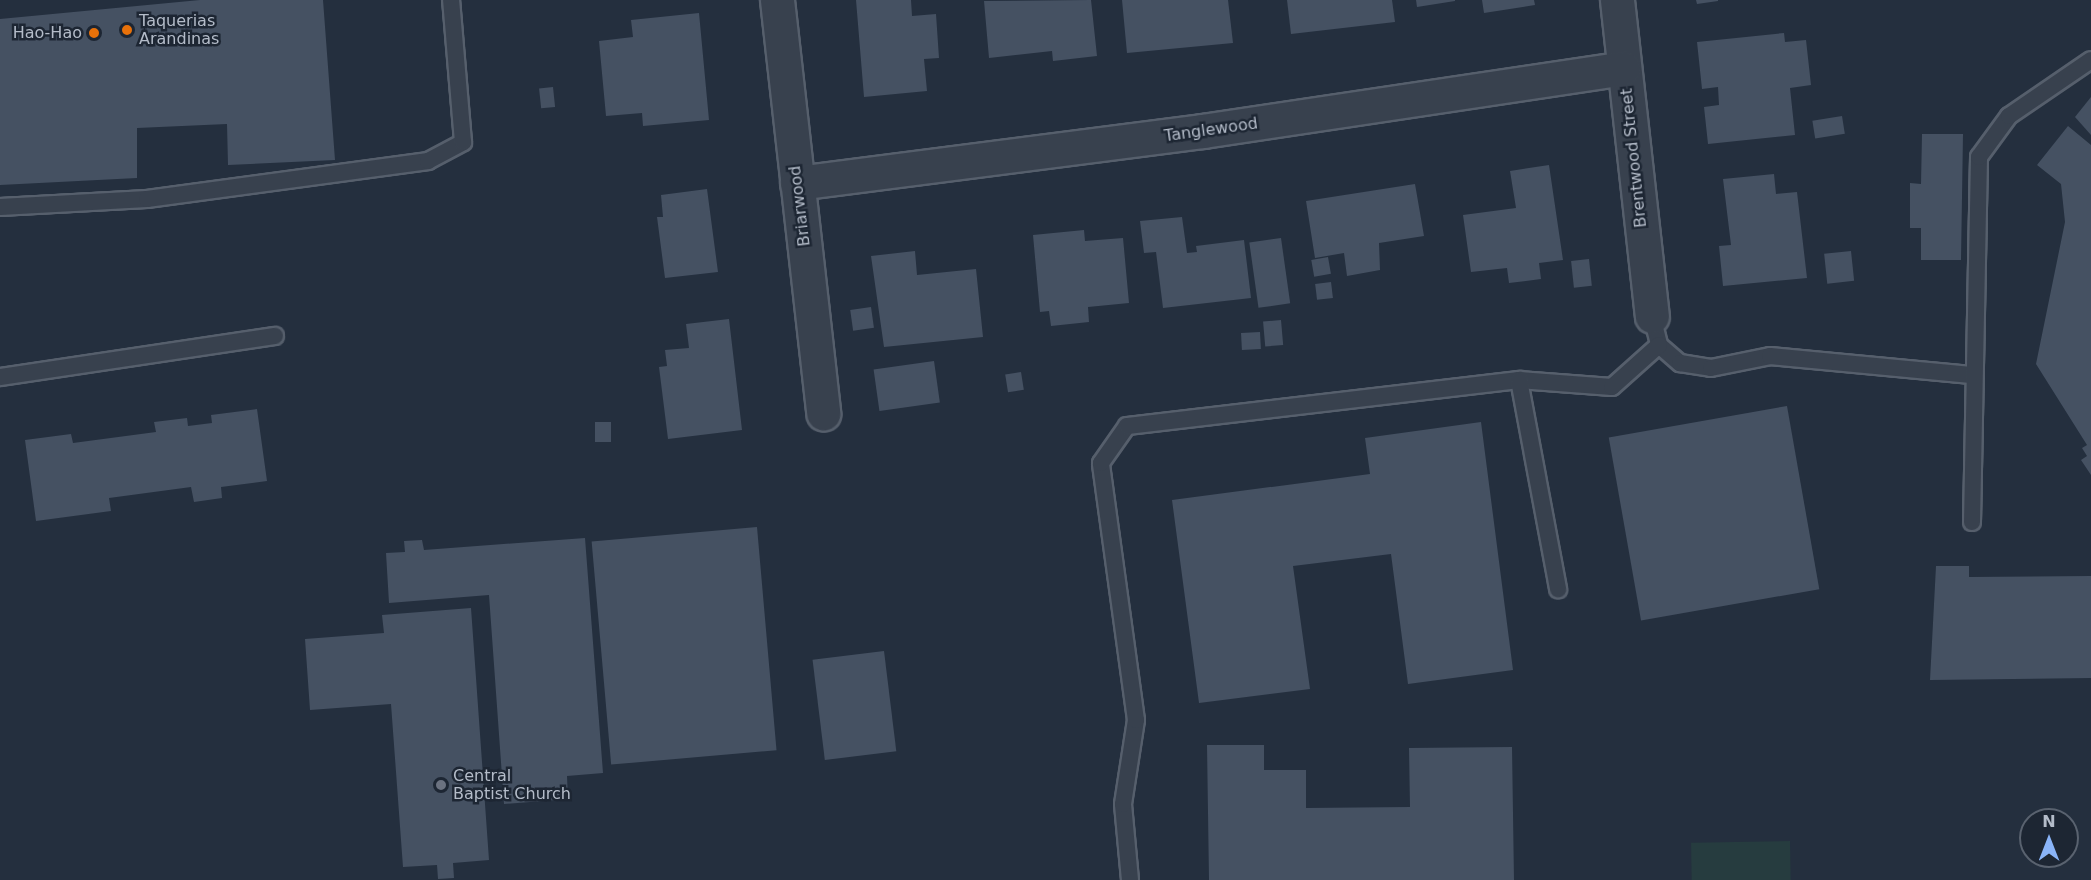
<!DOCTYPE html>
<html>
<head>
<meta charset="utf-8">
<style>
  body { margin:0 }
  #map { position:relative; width:2091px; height:880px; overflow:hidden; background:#242f3e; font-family:"DejaVu Sans",sans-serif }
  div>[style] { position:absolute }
  .green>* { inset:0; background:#263c3f; transform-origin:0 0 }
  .building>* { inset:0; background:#455162; transform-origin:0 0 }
  .roads { filter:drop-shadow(2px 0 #565f6c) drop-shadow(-2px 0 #565f6c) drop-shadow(0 2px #565f6c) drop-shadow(0 -2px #565f6c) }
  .service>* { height:16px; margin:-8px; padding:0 8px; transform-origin:8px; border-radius:8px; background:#38414e }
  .minor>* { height:33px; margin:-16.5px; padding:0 16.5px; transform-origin:16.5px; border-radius:16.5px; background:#38414e }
  .dots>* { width:16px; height:16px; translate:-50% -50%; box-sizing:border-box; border:3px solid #1d2633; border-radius:50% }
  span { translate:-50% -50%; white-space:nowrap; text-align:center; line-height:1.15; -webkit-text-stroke:5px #1d2633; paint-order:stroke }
  .poi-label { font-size:16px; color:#b4bcc9 }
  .left { translate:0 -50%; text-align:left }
  .right { translate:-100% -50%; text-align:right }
  .street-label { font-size:16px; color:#b4bcc9 }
  .north { position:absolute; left:2019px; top:808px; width:60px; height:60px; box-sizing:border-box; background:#1d2633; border:2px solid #59626f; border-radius:50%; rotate:0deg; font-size:16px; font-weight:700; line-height:24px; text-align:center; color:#b4bcc9 }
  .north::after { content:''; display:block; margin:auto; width:21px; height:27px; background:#8ab4f8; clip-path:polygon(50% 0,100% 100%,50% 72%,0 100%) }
</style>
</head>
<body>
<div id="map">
  <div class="green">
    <i style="left:1790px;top:841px;width:39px;height:99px;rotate:89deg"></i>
  </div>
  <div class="building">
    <i style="clip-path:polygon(200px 0,323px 0,335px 160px,228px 165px,227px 124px,137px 128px,137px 178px,0 185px,0 19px)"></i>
    <i style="clip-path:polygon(856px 0,911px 0,912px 16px,936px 14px,939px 58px,924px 59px,927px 91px,864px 97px)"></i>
    <i style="clip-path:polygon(1091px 0,1097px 56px,1053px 61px,1052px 51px,989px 58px,984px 1px)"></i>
    <i style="clip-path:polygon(1122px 0,1228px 0,1233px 43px,1127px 53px)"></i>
    <i style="clip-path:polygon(1287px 0,1392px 0,1395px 22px,1291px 34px)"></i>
    <i style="clip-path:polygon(1416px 0,1455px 0,1455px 1px,1417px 7px)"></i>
    <i style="clip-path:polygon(1482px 0,1534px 0,1535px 5px,1484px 13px)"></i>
    <i style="clip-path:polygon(1696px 0,1718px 0,1718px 1px,1697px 4px)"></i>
    <i style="clip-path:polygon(699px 13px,709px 120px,643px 126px,642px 113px,606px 116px,599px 41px,633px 37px,631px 20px)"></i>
    <i style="clip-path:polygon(1784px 33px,1785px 42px,1806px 40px,1811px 85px,1790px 88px,1795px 135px,1708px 144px,1704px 107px,1719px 105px,1718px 87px,1702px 89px,1697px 42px)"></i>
    <i style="left:553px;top:87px;width:20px;height:14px;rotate:84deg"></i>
    <i style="clip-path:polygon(2091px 97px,2091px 135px,2075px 117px)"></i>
    <i style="left:1842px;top:116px;width:18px;height:30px;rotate:81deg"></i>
    <i style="clip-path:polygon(2068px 126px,2091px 145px,2091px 475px,2081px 460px,2087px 456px,2082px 448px,2087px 445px,2036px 364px,2065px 222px,2061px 184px,2037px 165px)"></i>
    <i style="clip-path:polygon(1922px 134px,1963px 134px,1961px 260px,1921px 260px,1921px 228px,1910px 228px,1910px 183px,1921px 184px)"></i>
    <i style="clip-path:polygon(1549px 165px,1563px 260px,1539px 263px,1541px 279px,1509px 283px,1507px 268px,1471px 272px,1463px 215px,1516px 208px,1510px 171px)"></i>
    <i style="clip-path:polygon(1774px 174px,1776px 194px,1797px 192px,1807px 278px,1723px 286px,1719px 246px,1731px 245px,1723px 179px)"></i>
    <i style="clip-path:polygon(1415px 184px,1424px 236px,1379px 243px,1380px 270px,1347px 276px,1344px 253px,1315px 258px,1306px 201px)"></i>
    <i style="clip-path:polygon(707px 189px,718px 272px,665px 278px,657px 217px,663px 217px,661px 195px)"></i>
    <i style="clip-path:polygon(1182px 217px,1187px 253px,1197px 252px,1196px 246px,1244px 240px,1251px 298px,1163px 308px,1156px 252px,1144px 253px,1140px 221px)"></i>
    <i style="clip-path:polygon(1084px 230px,1085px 241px,1123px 238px,1129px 303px,1088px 307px,1089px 322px,1051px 326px,1049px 311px,1040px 312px,1033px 235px)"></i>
    <i style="left:1281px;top:238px;width:66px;height:32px;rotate:82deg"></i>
    <i style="clip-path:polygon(915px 251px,917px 275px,976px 269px,983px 337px,884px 347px,871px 256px)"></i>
    <i style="left:1851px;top:251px;width:30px;height:27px;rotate:84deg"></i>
    <i style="left:1328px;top:257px;width:17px;height:17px;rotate:80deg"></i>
    <i style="left:1589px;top:259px;width:27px;height:18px;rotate:84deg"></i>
    <i style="left:1331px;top:282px;width:16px;height:16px;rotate:83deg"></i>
    <i style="left:871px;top:307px;width:21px;height:21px;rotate:82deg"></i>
    <i style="clip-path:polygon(729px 319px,742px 430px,668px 439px,659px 367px,667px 366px,665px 350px,689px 348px,686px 324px)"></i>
    <i style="left:1281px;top:320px;width:25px;height:18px;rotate:85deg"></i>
    <i style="left:1260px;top:332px;width:17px;height:19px;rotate:87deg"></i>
    <i style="left:934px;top:361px;width:42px;height:61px;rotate:82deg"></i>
    <i style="left:1021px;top:372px;width:18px;height:16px;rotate:81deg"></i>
    <i style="left:1787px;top:406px;width:186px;height:181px;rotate:80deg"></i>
    <i style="clip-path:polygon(257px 409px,267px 481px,221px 487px,222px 498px,194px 502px,191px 487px,109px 498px,111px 511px,36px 521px,25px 440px,71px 434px,73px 443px,156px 432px,154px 422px,187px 418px,188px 426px,212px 423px,211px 415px)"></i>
    <i style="left:595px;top:422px;width:16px;height:20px"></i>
    <i style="clip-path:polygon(1481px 422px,1513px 670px,1408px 684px,1391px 554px,1293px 566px,1310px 689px,1199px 703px,1172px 500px,1370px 474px,1365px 438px)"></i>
    <i style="left:757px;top:527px;width:224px;height:166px;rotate:85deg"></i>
    <i style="clip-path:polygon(585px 538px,603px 773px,567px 776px,568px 799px,504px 804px,489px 595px,389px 603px,386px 553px,405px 552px,404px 541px,422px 540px,424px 550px)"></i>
    <i style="clip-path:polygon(1936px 566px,1969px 566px,1969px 577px,2091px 576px,2091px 678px,1930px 680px)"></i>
    <i style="clip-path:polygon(471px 608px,489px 860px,453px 863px,454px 878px,438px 879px,437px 865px,403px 867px,391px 704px,310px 710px,305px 639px,384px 633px,382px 615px)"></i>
    <i style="left:884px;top:651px;width:101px;height:72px;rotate:83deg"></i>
    <i style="clip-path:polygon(1207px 745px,1264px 745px,1264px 770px,1306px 770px,1306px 808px,1410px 807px,1409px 748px,1512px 747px,1514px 880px,1209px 880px)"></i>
  </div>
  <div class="roads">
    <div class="service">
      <i style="left:0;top:207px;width:147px;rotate:-3.1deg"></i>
      <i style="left:147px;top:199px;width:284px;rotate:-7.7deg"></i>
      <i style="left:428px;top:161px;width:40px;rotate:-28deg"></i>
      <i style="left:463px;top:142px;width:143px;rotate:-94.8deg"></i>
      <i style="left:1652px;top:316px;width:30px;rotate:76deg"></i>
      <i style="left:1659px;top:345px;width:28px;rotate:41deg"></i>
      <i style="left:1680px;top:363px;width:31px;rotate:9deg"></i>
      <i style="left:1711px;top:368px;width:60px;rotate:-11.5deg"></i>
      <i style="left:1770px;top:356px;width:202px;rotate:5.4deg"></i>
      <i style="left:0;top:377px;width:278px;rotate:-8.5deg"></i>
      <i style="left:1519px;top:380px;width:93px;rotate:4.3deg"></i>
      <i style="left:1612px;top:387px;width:63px;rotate:-41.8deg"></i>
      <i style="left:1972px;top:522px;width:365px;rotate:-88.9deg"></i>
      <i style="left:1979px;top:157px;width:51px;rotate:-53.8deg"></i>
      <i style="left:2009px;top:116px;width:99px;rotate:-34.3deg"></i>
      <i style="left:1130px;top:880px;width:76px;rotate:-95.3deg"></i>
      <i style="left:1123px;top:804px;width:85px;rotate:-81.2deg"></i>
      <i style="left:1136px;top:720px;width:259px;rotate:-97.8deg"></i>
      <i style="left:1101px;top:463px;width:45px;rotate:-54.9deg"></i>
      <i style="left:1127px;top:426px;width:395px;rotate:-6.7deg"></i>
      <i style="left:1519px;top:380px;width:213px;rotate:79.4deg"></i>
    </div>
    <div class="minor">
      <i style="left:777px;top:0;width:416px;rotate:83.6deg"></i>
      <i style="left:1617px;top:0;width:318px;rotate:83.7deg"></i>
      <i style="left:797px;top:183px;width:409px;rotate:-7.3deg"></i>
      <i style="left:1203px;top:131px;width:425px;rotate:-8.5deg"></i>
    </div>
  </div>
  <div class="dots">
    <i style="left:127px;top:30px;background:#e8710a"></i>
    <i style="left:94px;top:33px;background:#e8710a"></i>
    <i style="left:441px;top:785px;background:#6b7280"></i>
  </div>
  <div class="poi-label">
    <span class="left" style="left:139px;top:30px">Taquerias<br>Arandinas</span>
    <span class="right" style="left:82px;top:33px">Hao-Hao</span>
    <span class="left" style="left:453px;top:785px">Central<br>Baptist Church</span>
  </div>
  <div class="street-label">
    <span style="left:1211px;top:130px;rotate:-8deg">Tanglewood</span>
    <span style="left:1634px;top:158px;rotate:-96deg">Brentwood Street</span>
    <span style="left:800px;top:206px;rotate:-97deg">Briarwood</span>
  </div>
  <div class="north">N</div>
</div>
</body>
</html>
